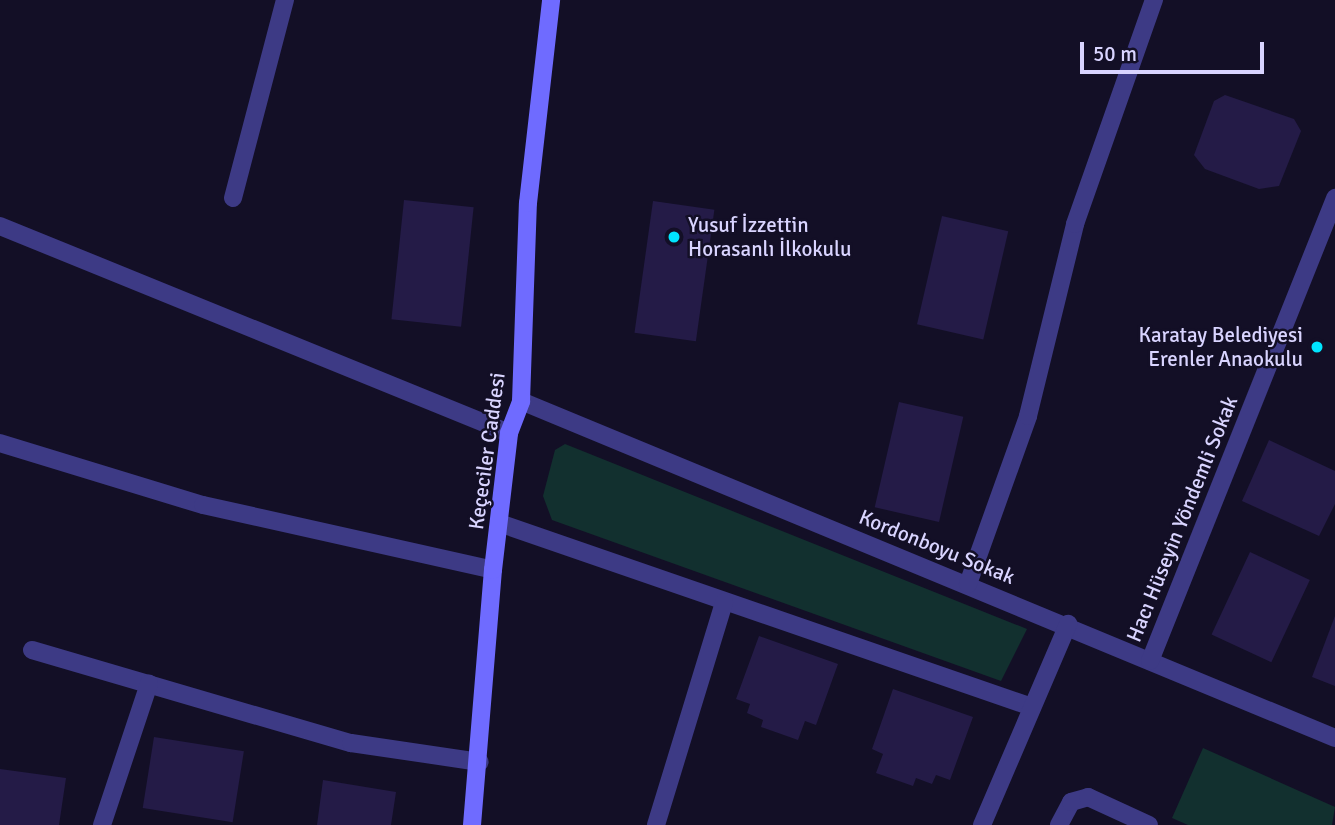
<!DOCTYPE html>
<html>
<head>
<meta charset="utf-8">
<style>
  body { margin:0 }
  #map { position:relative; width:1335px; height:825px; overflow:hidden; background:#130f26; font-family:Signika,sans-serif }
  div>[style] { position:absolute }
  .green>* { inset:0; background:#12302f }
  .building>* { inset:0; background:#241b47; transform-origin:0 0 }
  .street>* { height:18px; margin:-9px; padding:0 9px; transform-origin:9px; border-radius:9px; background:#3d3a85 }
  .secondary>* { height:18px; margin:-9px; padding:0 9px; transform-origin:9px; border-radius:9px; background:#6f6bff }
  .dots>* { width:19px; height:19px; translate:-50% -50%; box-sizing:border-box; border:4px solid #130f26; border-radius:50% }
  span { translate:-50% -50%; white-space:nowrap; text-align:center; line-height:1.15; -webkit-text-stroke:5px #130f26; paint-order:stroke }
  .poi-label { font-size:21px; color:#d9d4ff }
  .left { translate:0 -50%; text-align:left }
  .right { translate:-100% -50%; text-align:right }
  .street-label { font-size:21px; color:#d9d4ff }
  .scale { position:absolute; left:1080px; top:42px; width:184px; height:32px; box-sizing:border-box; border:4px solid #d9d4ff; border-top:0; padding-left:9px; font-size:21px; line-height:24px; white-space:nowrap; color:#d9d4ff; -webkit-text-stroke:5px #130f26; paint-order:stroke }
</style>
</head>
<body>
<div id="map">
  <div class="green">
    <i style="clip-path:polygon(565px 444px,1027px 629px,1001px 681px,552px 520px,543px 496px,555px 450px)"></i>
    <i style="clip-path:polygon(1203px 748px,1335px 807px,1332px 825px,1188px 825px,1172px 818px)"></i>
  </div>
  <div class="building">
    <i style="clip-path:polygon(1225px 95px,1294px 119px,1301px 131px,1279px 186px,1259px 189px,1205px 169px,1194px 155px,1214px 101px)"></i>
    <i style="left:404px;top:200px;width:70px;height:120px;rotate:6deg"></i>
    <i style="left:653px;top:201px;width:62px;height:133px;rotate:8deg"></i>
    <i style="left:942px;top:216px;width:68px;height:111px;rotate:13deg"></i>
    <i style="left:899px;top:402px;width:66px;height:108px;rotate:13deg"></i>
    <i style="clip-path:polygon(1269px 440px,1335px 471px,1335px 504px,1319px 536px,1242px 501px)"></i>
    <i style="left:1250px;top:552px;width:66px;height:91px;rotate:25deg"></i>
    <i style="clip-path:polygon(1335px 616px,1335px 686px,1312px 677px)"></i>
    <i style="clip-path:polygon(759px 636px,838px 664px,816px 725px,805px 721px,798px 740px,761px 727px,763px 720px,747px 713px,750px 704px,736px 699px)"></i>
    <i style="clip-path:polygon(893px 689px,973px 717px,950px 780px,936px 775px,932px 784px,916px 778px,913px 786px,876px 773px,883px 754px,872px 749px)"></i>
    <i style="left:154px;top:737px;width:91px;height:72px;rotate:9deg"></i>
    <i style="clip-path:polygon(0 769px,66px 778px,59px 825px,0 825px)"></i>
    <i style="clip-path:polygon(323px 780px,396px 792px,391px 825px,317px 825px)"></i>
  </div>
  <div class="street">
    <i style="left:233px;top:198px;width:205px;rotate:-75.3deg"></i>
    <i style="left:0;top:226px;width:549px;rotate:22.13deg"></i>
    <i style="left:521px;top:401px;width:881px;rotate:22.49deg"></i>
    <i style="left:0;top:443px;width:212px;rotate:17deg"></i>
    <i style="left:203px;top:505px;width:297px;rotate:12.6deg"></i>
    <i style="left:499px;top:523px;width:564px;rotate:19.05deg"></i>
    <i style="left:968px;top:584px;width:178px;rotate:-70.3deg"></i>
    <i style="left:1028px;top:416px;width:198px;rotate:-76.2deg"></i>
    <i style="left:1075px;top:224px;width:238px;rotate:-70.6deg"></i>
    <i style="left:32px;top:650px;width:332px;rotate:16.3deg"></i>
    <i style="left:351px;top:743px;width:130px;rotate:8.4deg"></i>
    <i style="left:1150px;top:661px;width:499px;rotate:-68.2deg"></i>
    <i style="left:102px;top:825px;width:149px;rotate:-71.6deg"></i>
    <i style="left:656px;top:825px;width:233px;rotate:-73deg"></i>
    <i style="left:982px;top:825px;width:219px;rotate:-66.8deg"></i>
    <i style="left:1059px;top:825px;width:26px;rotate:-62deg"></i>
    <i style="left:1071px;top:802px;width:18px;rotate:-16deg"></i>
    <i style="left:1088px;top:797px;width:67px;rotate:24.7deg"></i>
  </div>
  <div class="secondary">
    <i style="left:472px;top:825px;width:256px;rotate:-85.3deg"></i>
    <i style="left:493px;top:570px;width:138px;rotate:-83.3deg"></i>
    <i style="left:509px;top:433px;width:34px;rotate:-69deg"></i>
    <i style="left:521px;top:401px;width:198px;rotate:-88deg"></i>
    <i style="left:528px;top:203px;width:204px;rotate:-83.5deg"></i>
  </div>
  <div class="dots">
    <i style="left:674px;top:237px;background:#00e5ff"></i>
    <i style="left:1317px;top:347px;background:#00e5ff"></i>
  </div>
  <div class="poi-label">
    <span class="left" style="left:688px;top:237px">Yusuf İzzettin<br>Horasanlı İlkokulu</span>
    <span class="right" style="left:1303px;top:347px">Karatay Belediyesi<br>Erenler Anaokulu</span>
  </div>
  <div class="street-label">
    <span style="left:487px;top:451px;rotate:-82deg">Keçeciler Caddesi</span>
    <span style="left:1182px;top:519px;rotate:-68deg">Hacı Hüseyin Yöndemli Sokak</span>
    <span style="left:937px;top:547px;rotate:22deg">Kordonboyu Sokak</span>
  </div>
  <div class="scale">50 m</div>
</div>
</body>
</html>
